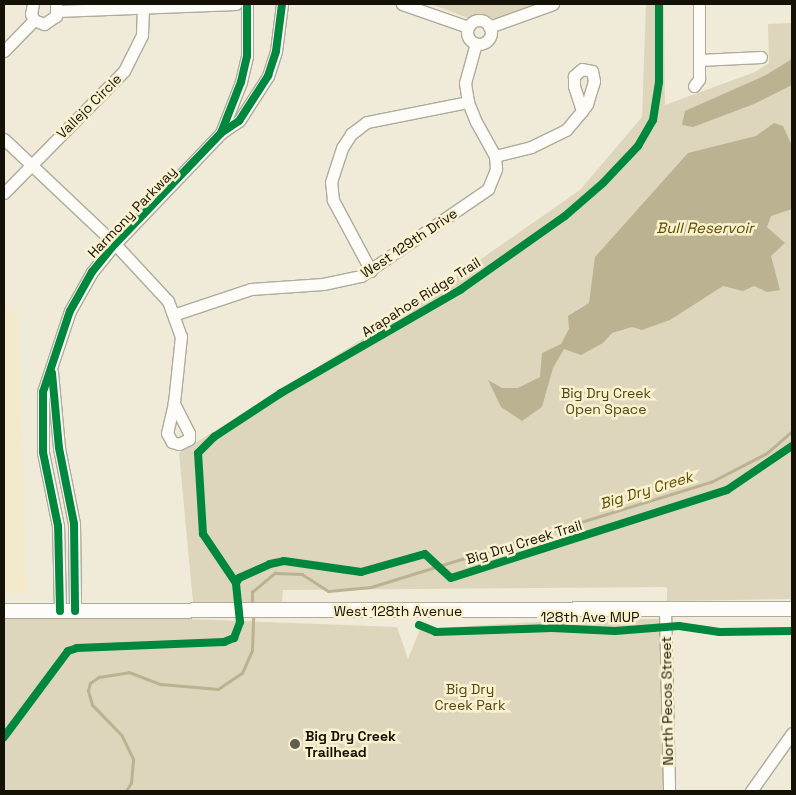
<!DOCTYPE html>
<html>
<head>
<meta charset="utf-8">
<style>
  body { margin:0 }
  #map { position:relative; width:796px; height:795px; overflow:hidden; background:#f0ebd9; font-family:"Space Grotesk",sans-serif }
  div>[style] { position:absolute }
  .built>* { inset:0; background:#f2eacb }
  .green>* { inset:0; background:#ddd6bc }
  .water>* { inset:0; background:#bab290 }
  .stream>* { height:2.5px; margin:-1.25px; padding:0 1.25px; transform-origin:1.25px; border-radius:1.25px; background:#bab290 }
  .roads { filter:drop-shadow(1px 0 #aeab9c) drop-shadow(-1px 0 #aeab9c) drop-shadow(0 1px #aeab9c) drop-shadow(0 -1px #aeab9c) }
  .minor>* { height:11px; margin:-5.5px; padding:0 5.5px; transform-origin:5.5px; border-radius:5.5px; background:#fdfcf9 }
  .minor>.ring { margin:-5.5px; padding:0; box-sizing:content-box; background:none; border:11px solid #fdfcf9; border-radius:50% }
  .major>* { height:14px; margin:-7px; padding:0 7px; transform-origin:7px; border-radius:7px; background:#fdfcf9 }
  .cycleway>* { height:8px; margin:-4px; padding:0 4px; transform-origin:4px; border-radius:4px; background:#00873e }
  .dots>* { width:14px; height:14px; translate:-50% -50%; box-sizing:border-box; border:2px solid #faf1cf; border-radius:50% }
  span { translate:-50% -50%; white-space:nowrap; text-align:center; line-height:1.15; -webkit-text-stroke:5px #faf1cf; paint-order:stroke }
  .street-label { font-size:14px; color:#141106 }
  .park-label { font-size:14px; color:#504511 }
  .poi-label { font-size:14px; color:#141106; font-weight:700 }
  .left { translate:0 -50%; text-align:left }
  .water-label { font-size:15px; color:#5c4d00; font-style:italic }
  .frame { position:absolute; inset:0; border:5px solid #141106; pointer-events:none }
</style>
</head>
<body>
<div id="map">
  <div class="built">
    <i style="clip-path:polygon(4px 309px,18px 309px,27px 593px,4px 593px)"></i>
  </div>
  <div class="green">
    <i style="clip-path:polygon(431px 4px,537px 4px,495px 19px,483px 14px,468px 18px)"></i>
    <i style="clip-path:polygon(646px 4px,664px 4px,665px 105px,755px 72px,769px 63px,768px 24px,792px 23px,792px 599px,667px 601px,667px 587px,283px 590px,282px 602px,193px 602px,179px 453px,398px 317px,580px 190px,642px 117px)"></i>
    <i style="clip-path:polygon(4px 612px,397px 627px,408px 659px,420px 629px,584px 619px,666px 619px,668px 791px,4px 791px)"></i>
  </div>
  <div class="water">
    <i style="clip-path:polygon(792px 59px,792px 85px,754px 104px,693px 127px,682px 125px,685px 111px,766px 75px)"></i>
    <i style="clip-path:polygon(774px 123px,783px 126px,792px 146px,792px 209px,771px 216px,767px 227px,785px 243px,771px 256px,780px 290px,767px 292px,754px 286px,743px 291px,723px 286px,670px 320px,642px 330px,632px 327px,612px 333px,603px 343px,581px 355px,564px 349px,553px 368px,542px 407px,522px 421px,501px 407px,488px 380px,502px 388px,518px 388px,540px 377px,542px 353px,561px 344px,569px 329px,568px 316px,589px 303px,595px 257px,688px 153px,756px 136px)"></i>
  </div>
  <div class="stream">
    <i style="left:252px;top:605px;width:13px;rotate:-90deg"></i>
    <i style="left:252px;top:592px;width:30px;rotate:-40deg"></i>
    <i style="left:275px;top:573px;width:27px;rotate:2deg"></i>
    <i style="left:302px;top:574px;width:31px;rotate:33deg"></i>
    <i style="left:328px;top:591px;width:43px;rotate:-5.3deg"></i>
    <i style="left:371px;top:587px;width:356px;rotate:-17.2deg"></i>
    <i style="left:711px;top:482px;width:63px;rotate:-27.4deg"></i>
    <i style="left:767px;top:453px;width:33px;rotate:-41deg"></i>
    <i style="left:126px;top:791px;width:9px;rotate:-58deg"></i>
    <i style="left:131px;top:783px;width:24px;rotate:-85deg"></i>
    <i style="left:133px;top:759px;width:25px;rotate:-116deg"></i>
    <i style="left:122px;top:736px;width:43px;rotate:-134.1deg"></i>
    <i style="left:92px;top:705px;width:15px;rotate:-106deg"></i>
    <i style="left:88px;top:691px;width:8px;rotate:-76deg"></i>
    <i style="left:90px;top:683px;width:11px;rotate:-34deg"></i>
    <i style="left:99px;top:677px;width:30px;rotate:-9deg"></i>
    <i style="left:129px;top:672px;width:34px;rotate:21deg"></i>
    <i style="left:161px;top:684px;width:57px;rotate:5deg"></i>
    <i style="left:218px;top:689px;width:29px;rotate:-34deg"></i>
    <i style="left:242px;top:673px;width:24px;rotate:-66deg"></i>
    <i style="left:252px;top:651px;width:35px;rotate:-88deg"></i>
  </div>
  <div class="roads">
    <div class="minor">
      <i style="left:33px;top:4px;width:10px;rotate:101deg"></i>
      <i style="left:31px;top:14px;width:7px;rotate:63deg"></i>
      <i style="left:34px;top:20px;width:11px;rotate:22deg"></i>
      <i style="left:44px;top:24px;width:14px;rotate:-34deg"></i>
      <i style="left:56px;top:16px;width:11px;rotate:-90deg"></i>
      <i style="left:402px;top:4px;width:70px;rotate:19.2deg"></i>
      <i style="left:57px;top:11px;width:179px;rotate:-2.2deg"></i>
      <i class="ring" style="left:467px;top:20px;width:13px;height:13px"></i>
      <i style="left:489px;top:27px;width:68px;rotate:-19.8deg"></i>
      <i style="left:4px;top:51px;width:43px;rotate:-45.9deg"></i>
      <i style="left:699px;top:60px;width:62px;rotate:-2.8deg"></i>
      <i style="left:694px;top:86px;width:9px;rotate:-54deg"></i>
      <i style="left:699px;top:79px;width:75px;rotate:-90deg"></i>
      <i style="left:221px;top:133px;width:22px;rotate:-34deg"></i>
      <i style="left:239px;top:121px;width:54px;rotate:-57.2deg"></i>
      <i style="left:268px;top:76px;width:26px;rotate:-72deg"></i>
      <i style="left:276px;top:51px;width:47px;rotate:-82.7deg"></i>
      <i style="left:4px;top:139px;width:153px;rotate:43.4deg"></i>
      <i style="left:115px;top:244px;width:78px;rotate:47.1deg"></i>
      <i style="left:168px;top:301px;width:37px;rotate:70deg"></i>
      <i style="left:181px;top:336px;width:67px;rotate:96deg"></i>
      <i style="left:174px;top:403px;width:31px;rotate:103deg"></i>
      <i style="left:167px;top:433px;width:10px;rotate:61deg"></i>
      <i style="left:172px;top:442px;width:7px;rotate:16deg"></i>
      <i style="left:179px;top:444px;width:11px;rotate:-27deg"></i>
      <i style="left:189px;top:439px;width:6px;rotate:-90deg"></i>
      <i style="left:189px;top:433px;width:34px;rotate:-117deg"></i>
      <i style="left:495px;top:156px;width:37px;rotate:-14deg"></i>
      <i style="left:531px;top:147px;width:39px;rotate:-26deg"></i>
      <i style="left:566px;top:130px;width:25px;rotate:-50deg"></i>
      <i style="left:582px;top:111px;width:9px;rotate:-54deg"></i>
      <i style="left:587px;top:104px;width:24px;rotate:-73deg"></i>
      <i style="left:594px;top:81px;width:10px;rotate:-101deg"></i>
      <i style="left:592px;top:71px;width:10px;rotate:-169deg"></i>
      <i style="left:582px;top:69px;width:11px;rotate:139deg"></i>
      <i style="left:574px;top:76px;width:10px;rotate:90deg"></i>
      <i style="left:574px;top:86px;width:26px;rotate:72deg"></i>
      <i style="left:4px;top:193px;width:171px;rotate:-45.5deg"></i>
      <i style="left:124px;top:71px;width:40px;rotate:-63.4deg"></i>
      <i style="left:142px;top:35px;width:31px;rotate:-88deg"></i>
      <i style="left:371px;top:271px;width:81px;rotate:-118.2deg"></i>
      <i style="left:333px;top:200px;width:18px;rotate:-96deg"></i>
      <i style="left:331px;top:182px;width:36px;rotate:-72deg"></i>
      <i style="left:342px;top:148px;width:17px;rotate:-57deg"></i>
      <i style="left:351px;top:134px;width:20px;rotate:-37deg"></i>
      <i style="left:367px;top:122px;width:103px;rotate:-11.2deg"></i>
      <i style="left:176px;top:314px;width:79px;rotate:-18.4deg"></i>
      <i style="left:251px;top:289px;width:72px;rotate:-4deg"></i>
      <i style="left:323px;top:284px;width:39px;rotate:-12deg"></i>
      <i style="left:361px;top:276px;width:154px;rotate:-34.4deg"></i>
      <i style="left:488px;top:189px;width:22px;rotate:-68deg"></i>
      <i style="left:496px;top:169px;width:13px;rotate:-94deg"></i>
      <i style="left:495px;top:156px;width:39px;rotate:-119deg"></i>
      <i style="left:476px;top:122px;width:22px;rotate:-112deg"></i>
      <i style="left:468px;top:102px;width:19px;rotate:-99deg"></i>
      <i style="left:465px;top:83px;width:41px;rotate:-74.6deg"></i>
      <i style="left:52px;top:372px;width:76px;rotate:84.7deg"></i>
      <i style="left:59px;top:448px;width:77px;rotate:78.8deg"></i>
      <i style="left:74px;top:524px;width:87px;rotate:89.3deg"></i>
      <i style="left:665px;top:610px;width:181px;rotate:88.7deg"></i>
      <i style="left:60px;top:611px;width:85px;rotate:-91.3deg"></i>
      <i style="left:58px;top:526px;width:76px;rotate:-101.5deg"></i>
      <i style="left:43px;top:452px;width:60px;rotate:-90deg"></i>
      <i style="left:43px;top:392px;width:85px;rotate:-71.6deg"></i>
      <i style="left:70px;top:311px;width:45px;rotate:-60.6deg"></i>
      <i style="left:92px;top:272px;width:36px;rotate:-51deg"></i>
      <i style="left:115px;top:244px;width:153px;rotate:-46.3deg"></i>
      <i style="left:221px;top:133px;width:55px;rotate:-68.6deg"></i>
      <i style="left:241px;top:82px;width:27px;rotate:-77deg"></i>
      <i style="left:247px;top:56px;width:52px;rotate:-90deg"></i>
      <i style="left:751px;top:791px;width:71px;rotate:-54.7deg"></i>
    </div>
    <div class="major">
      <i style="left:4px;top:611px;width:788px;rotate:-0.15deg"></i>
    </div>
  </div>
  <div class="cycleway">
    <i style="left:221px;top:133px;width:22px;rotate:-34deg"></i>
    <i style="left:239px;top:121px;width:54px;rotate:-57.2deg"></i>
    <i style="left:268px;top:76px;width:26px;rotate:-72deg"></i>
    <i style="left:276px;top:51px;width:47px;rotate:-82.7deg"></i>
    <i style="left:52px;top:373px;width:75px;rotate:84.7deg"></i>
    <i style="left:59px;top:448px;width:77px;rotate:78.8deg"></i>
    <i style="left:74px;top:524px;width:87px;rotate:89.3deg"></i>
    <i style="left:236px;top:583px;width:59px;rotate:-124deg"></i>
    <i style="left:203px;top:534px;width:81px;rotate:-93.5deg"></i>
    <i style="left:198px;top:453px;width:23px;rotate:-45deg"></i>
    <i style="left:214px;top:437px;width:80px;rotate:-33.3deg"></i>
    <i style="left:281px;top:393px;width:207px;rotate:-29.9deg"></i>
    <i style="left:460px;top:290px;width:128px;rotate:-35.2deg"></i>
    <i style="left:565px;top:216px;width:50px;rotate:-41deg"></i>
    <i style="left:603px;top:183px;width:51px;rotate:-46.6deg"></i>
    <i style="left:638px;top:146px;width:30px;rotate:-60deg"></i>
    <i style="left:653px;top:120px;width:38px;rotate:-81deg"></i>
    <i style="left:659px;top:82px;width:78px;rotate:-90deg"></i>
    <i style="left:60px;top:611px;width:85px;rotate:-91.3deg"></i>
    <i style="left:58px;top:526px;width:76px;rotate:-101.5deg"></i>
    <i style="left:43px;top:452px;width:60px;rotate:-90deg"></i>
    <i style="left:43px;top:392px;width:85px;rotate:-71.6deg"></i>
    <i style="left:70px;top:311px;width:45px;rotate:-60.6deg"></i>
    <i style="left:92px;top:272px;width:36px;rotate:-51deg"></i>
    <i style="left:115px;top:244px;width:153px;rotate:-46.3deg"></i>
    <i style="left:221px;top:133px;width:55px;rotate:-68.6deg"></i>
    <i style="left:241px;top:82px;width:27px;rotate:-77deg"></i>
    <i style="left:247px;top:56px;width:52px;rotate:-90deg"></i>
    <i style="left:419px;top:625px;width:18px;rotate:22deg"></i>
    <i style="left:436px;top:632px;width:116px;rotate:-2deg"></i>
    <i style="left:552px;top:628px;width:63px;rotate:2.7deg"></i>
    <i style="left:615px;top:631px;width:64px;rotate:-4.5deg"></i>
    <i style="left:679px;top:626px;width:41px;rotate:8.3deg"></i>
    <i style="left:720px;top:632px;width:72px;rotate:-0.8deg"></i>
    <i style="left:4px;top:737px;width:107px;rotate:-53.3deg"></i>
    <i style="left:68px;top:651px;width:9px;rotate:-18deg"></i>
    <i style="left:77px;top:648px;width:147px;rotate:-2.3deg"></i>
    <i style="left:224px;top:642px;width:11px;rotate:-22deg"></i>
    <i style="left:234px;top:638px;width:17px;rotate:-69deg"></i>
    <i style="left:240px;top:622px;width:39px;rotate:-96deg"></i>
    <i style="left:236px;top:583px;width:6px;rotate:-59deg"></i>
    <i style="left:239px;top:578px;width:34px;rotate:-24deg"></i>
    <i style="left:270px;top:564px;width:14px;rotate:-12deg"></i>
    <i style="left:284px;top:561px;width:78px;rotate:8.1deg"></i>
    <i style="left:361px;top:572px;width:66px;rotate:-15.7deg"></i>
    <i style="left:425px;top:554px;width:35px;rotate:43deg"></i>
    <i style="left:451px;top:578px;width:290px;rotate:-17.7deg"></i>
    <i style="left:727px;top:490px;width:78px;rotate:-34.1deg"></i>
  </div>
  <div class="dots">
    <i style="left:295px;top:744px;background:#615d50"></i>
  </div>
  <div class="street-label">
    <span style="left:89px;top:106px;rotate:-45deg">Vallejo Circle</span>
    <span style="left:132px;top:212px;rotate:-46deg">Harmony Parkway</span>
    <span style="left:409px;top:243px;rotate:-34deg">West 129th Drive</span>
    <span style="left:421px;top:297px;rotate:-32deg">Arapahoe Ridge Trail</span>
    <span style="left:524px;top:542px;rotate:-17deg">Big Dry Creek Trail</span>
    <span style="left:398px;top:611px">West 128th Avenue</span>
    <span style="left:590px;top:617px">128th Ave MUP</span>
    <span style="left:667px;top:701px;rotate:-91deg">North Pecos Street</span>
  </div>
  <div class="park-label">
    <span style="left:606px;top:401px">Big Dry Creek<br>Open Space</span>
    <span style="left:470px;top:697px">Big Dry<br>Creek Park</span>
  </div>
  <div class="poi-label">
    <span class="left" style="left:305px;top:744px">Big Dry Creek<br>Trailhead</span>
  </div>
  <div class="water-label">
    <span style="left:705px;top:228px">Bull Reservoir</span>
    <span style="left:646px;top:490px;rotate:-17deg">Big Dry Creek</span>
  </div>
  <div class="frame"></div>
</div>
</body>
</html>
